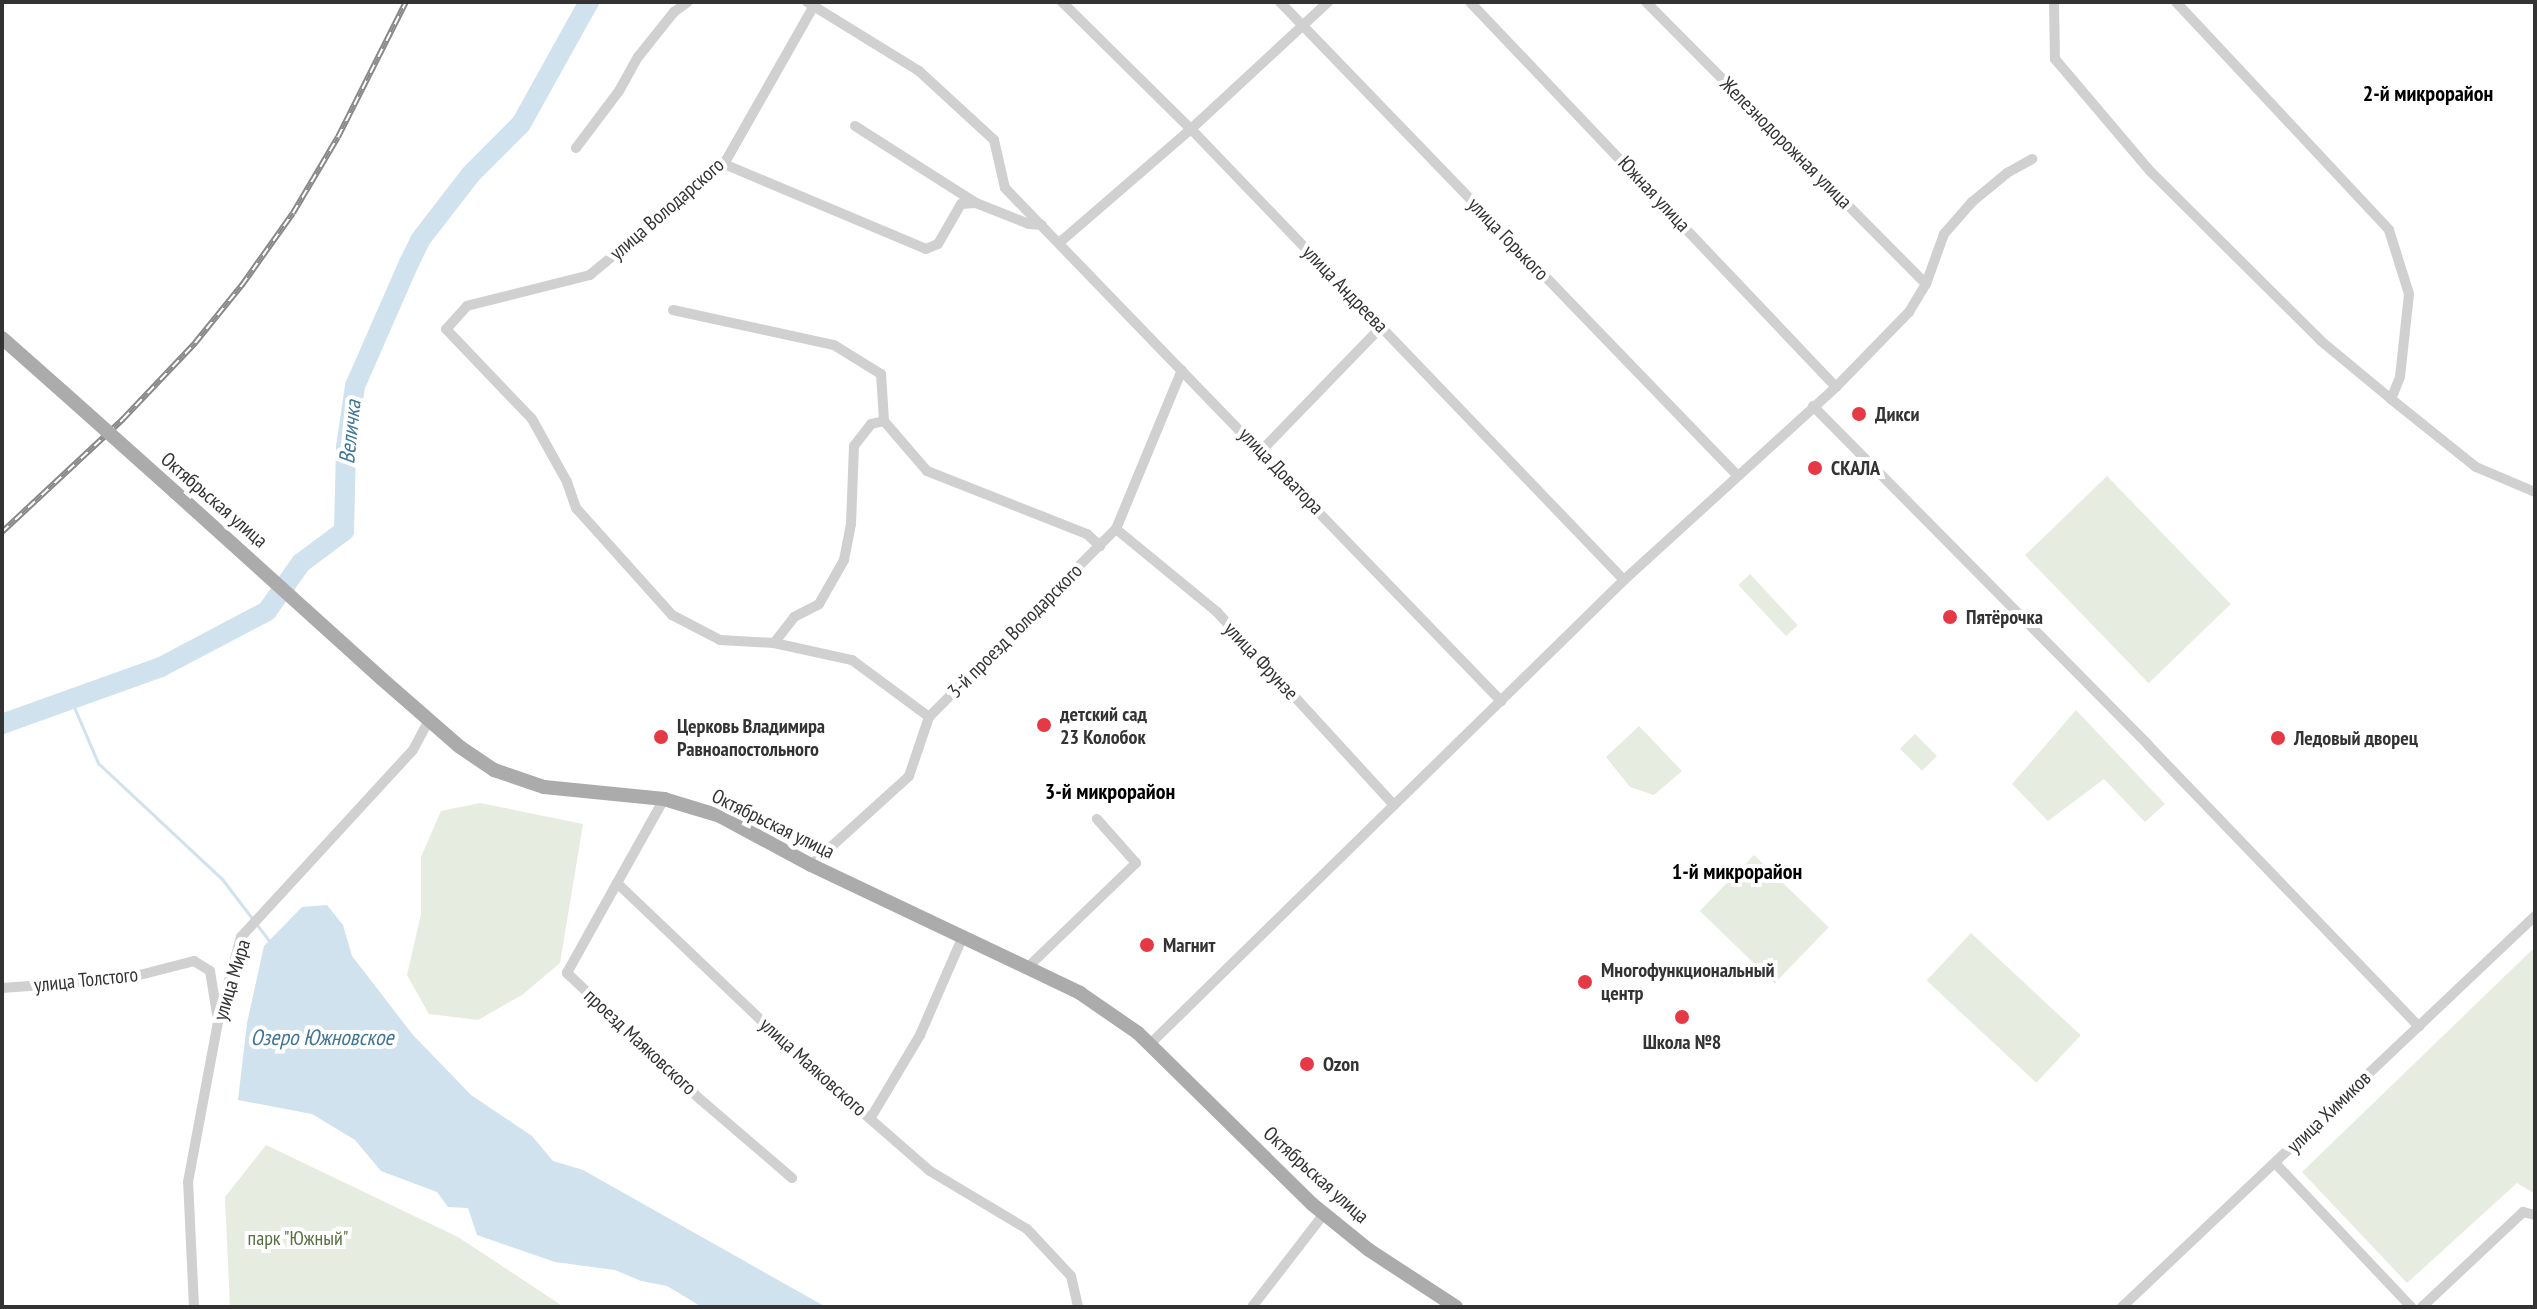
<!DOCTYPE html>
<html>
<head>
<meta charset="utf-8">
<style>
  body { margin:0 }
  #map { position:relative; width:2537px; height:1309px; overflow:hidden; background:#fff; font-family:"PT Sans Narrow",sans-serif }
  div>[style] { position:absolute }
  .green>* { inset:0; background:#e6ecdf; transform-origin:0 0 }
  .water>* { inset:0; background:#cfe2ee }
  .stream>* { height:3px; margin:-1.5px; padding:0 1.5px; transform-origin:1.5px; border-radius:1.5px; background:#cfe2ee }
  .river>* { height:20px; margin:-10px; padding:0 10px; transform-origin:10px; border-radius:10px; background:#cfe2ee }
  .minor>* { height:10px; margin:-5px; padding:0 5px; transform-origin:5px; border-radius:5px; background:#d0d0d0 }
  .major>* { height:14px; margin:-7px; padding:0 7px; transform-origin:7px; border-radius:7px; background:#ababab }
  .rail>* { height:6px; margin-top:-3px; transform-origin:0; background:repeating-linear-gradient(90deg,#fff 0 9px,#888 0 18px); box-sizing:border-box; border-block:2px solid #888 }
  .major-bridge>* { height:14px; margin:-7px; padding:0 7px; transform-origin:7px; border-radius:7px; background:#ababab }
  .dots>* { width:22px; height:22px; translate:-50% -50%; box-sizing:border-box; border:4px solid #fff; border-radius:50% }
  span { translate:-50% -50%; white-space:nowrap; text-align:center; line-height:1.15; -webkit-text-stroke:8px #fff; paint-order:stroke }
  .street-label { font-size:20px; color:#333 }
  .poi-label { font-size:20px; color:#333; font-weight:700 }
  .left { translate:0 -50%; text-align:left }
  .park-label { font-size:20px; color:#56703f }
  .neighbourhood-label { font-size:22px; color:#000; font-weight:700 }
  .water-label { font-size:22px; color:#3f7597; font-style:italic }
  .frame { position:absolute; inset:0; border:4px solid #333; pointer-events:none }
</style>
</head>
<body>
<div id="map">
  <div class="green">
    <i style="left:2107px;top:476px;width:178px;height:114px;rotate:46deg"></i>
    <i style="left:1750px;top:574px;width:70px;height:16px;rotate:47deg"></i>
    <i style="clip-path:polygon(2076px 710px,2165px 804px,2145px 822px,2104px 779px,2048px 821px,2012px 784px)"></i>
    <i style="clip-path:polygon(1639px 726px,1682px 771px,1654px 795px,1630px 787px,1606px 757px)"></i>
    <i style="left:1915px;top:734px;width:31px;height:21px;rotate:45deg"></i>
    <i style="clip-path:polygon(480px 803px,583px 824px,560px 963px,522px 995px,478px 1020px,429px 1014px,407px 975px,421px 914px,421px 857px,441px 811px)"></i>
    <i style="left:1754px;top:855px;width:104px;height:78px;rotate:44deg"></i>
    <i style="left:1971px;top:933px;width:150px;height:65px;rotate:43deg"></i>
    <i style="clip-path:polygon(2535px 947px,2535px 1194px,2517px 1183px,2407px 1283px,2302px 1172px)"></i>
    <i style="clip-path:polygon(266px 1145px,458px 1237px,564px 1307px,230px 1307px,225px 1197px)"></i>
  </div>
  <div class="water">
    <i style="clip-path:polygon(327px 905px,343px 925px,352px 956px,413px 1035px,471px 1095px,532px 1136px,553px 1161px,583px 1170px,826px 1307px,702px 1307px,667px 1286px,641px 1281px,615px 1270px,555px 1262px,477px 1235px,468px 1208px,448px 1207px,437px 1192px,381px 1171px,355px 1140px,312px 1114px,238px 1100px,247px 1023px,264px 946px,302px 907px)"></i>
  </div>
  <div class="stream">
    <i style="left:71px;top:700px;width:69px;rotate:66.8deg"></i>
    <i style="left:98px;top:763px;width:170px;rotate:43.1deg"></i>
    <i style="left:222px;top:879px;width:81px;rotate:52.6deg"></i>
  </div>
  <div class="river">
    <i style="left:2px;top:724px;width:169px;rotate:-19.7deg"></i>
    <i style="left:161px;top:667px;width:120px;rotate:-27.8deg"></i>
    <i style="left:267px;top:611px;width:59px;rotate:-54.7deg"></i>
    <i style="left:301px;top:563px;width:54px;rotate:-36.7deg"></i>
    <i style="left:344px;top:531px;width:84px;rotate:-88.6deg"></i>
    <i style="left:346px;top:447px;width:62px;rotate:-81.6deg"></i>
    <i style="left:355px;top:386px;width:134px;rotate:-66.3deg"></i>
    <i style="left:409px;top:263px;width:25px;rotate:-64deg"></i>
    <i style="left:420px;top:240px;width:83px;rotate:-52.3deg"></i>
    <i style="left:471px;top:174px;width:71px;rotate:-45deg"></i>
    <i style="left:521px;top:124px;width:140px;rotate:-60.9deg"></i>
  </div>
  <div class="minor">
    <i style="left:807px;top:2px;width:132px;rotate:31.6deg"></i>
    <i style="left:919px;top:71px;width:102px;rotate:42.6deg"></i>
    <i style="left:994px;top:140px;width:49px;rotate:77.1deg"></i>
    <i style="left:1005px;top:188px;width:714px;rotate:45.97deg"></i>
    <i style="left:816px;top:2px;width:186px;rotate:119.6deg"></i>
    <i style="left:724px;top:164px;width:174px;rotate:140.4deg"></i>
    <i style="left:590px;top:275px;width:127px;rotate:165.9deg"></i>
    <i style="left:467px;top:306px;width:31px;rotate:132deg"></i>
    <i style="left:446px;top:329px;width:124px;rotate:46.3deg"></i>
    <i style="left:532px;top:419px;width:72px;rotate:60.9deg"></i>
    <i style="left:567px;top:482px;width:28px;rotate:71deg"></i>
    <i style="left:576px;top:508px;width:144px;rotate:48.1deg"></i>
    <i style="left:672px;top:615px;width:54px;rotate:27.5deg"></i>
    <i style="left:720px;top:640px;width:54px;rotate:3.2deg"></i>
    <i style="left:774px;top:643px;width:80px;rotate:12.3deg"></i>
    <i style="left:852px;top:660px;width:96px;rotate:36.5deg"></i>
    <i style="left:1062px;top:2px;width:181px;rotate:44.6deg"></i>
    <i style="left:1191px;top:129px;width:625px;rotate:46.17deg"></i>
    <i style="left:1280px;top:2px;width:658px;rotate:45.99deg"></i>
    <i style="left:1470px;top:2px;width:531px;rotate:46.45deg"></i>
    <i style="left:1646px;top:2px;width:397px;rotate:45.2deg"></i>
    <i style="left:2054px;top:2px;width:57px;rotate:89deg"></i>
    <i style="left:2055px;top:59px;width:147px;rotate:49.7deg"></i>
    <i style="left:2150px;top:171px;width:241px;rotate:44.8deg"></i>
    <i style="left:2321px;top:341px;width:91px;rotate:39.6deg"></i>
    <i style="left:2391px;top:399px;width:109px;rotate:38.7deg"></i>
    <i style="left:2476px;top:467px;width:64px;rotate:23deg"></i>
    <i style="left:2176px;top:2px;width:312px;rotate:46.9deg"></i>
    <i style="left:2389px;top:230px;width:67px;rotate:72.6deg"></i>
    <i style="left:2409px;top:294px;width:83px;rotate:96.2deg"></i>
    <i style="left:2400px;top:377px;width:24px;rotate:112deg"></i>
    <i style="left:855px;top:126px;width:143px;rotate:32.5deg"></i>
    <i style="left:576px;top:148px;width:71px;rotate:-53deg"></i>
    <i style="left:619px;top:91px;width:39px;rotate:-61deg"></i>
    <i style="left:638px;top:57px;width:58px;rotate:-51.3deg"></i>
    <i style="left:674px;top:12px;width:17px;rotate:-36deg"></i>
    <i style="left:724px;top:164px;width:219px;rotate:22.8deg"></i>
    <i style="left:926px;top:249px;width:13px;rotate:-23deg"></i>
    <i style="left:938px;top:244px;width:46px;rotate:-60.1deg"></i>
    <i style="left:961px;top:204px;width:15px;rotate:-4deg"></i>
    <i style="left:976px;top:203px;width:57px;rotate:21.6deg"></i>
    <i style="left:1029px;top:224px;width:13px;rotate:4deg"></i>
    <i style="left:1059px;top:243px;width:174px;rotate:-40.8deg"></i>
    <i style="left:1191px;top:129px;width:187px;rotate:-42.8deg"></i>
    <i style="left:673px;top:310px;width:165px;rotate:12.3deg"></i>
    <i style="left:834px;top:345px;width:55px;rotate:31.7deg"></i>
    <i style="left:881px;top:374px;width:47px;rotate:86.3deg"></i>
    <i style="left:884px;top:421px;width:66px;rotate:49.3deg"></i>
    <i style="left:927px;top:471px;width:172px;rotate:21.5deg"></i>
    <i style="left:1087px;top:534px;width:18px;rotate:43deg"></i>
    <i style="left:1813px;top:406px;width:477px;rotate:45.3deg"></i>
    <i style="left:2148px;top:745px;width:391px;rotate:46.1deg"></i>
    <i style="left:1261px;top:451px;width:173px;rotate:-45.9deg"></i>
    <i style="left:1116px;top:529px;width:131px;rotate:39.4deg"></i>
    <i style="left:1217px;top:612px;width:262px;rotate:47.5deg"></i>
    <i style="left:774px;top:643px;width:33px;rotate:-52deg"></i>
    <i style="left:794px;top:617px;width:28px;rotate:-27deg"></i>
    <i style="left:819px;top:604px;width:51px;rotate:-60.4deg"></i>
    <i style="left:844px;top:560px;width:37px;rotate:-79deg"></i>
    <i style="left:851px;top:524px;width:78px;rotate:-87.8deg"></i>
    <i style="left:854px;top:446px;width:28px;rotate:-52deg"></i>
    <i style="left:871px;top:424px;width:13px;rotate:-13deg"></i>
    <i style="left:664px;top:799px;width:96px;rotate:119.2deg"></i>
    <i style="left:617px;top:883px;width:261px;rotate:43.6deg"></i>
    <i style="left:806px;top:1063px;width:164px;rotate:41.1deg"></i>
    <i style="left:930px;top:1171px;width:113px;rotate:30.9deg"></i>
    <i style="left:1027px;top:1229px;width:64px;rotate:46.9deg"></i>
    <i style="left:1071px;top:1276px;width:32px;rotate:77deg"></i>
    <i style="left:811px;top:865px;width:132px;rotate:-42.2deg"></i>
    <i style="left:909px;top:776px;width:62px;rotate:-71.3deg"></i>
    <i style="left:929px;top:717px;width:265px;rotate:-45.2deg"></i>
    <i style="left:1116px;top:529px;width:172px;rotate:-67.5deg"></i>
    <i style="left:617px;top:883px;width:103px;rotate:119.1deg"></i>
    <i style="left:567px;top:973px;width:185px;rotate:43.5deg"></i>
    <i style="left:701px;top:1100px;width:120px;rotate:40.6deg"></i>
    <i style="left:1028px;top:967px;width:150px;rotate:-43.9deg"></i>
    <i style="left:1136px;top:863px;width:59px;rotate:-131.6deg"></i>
    <i style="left:2px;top:988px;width:122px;rotate:-4.2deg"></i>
    <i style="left:124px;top:979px;width:72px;rotate:-14.4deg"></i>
    <i style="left:194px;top:961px;width:19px;rotate:32deg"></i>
    <i style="left:210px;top:971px;width:44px;rotate:80.8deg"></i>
    <i style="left:1149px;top:1045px;width:665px;rotate:-44.39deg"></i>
    <i style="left:1624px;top:580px;width:287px;rotate:-42.3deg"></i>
    <i style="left:1836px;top:387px;width:105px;rotate:-45.8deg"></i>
    <i style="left:1909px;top:312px;width:33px;rotate:-59deg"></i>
    <i style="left:1926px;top:284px;width:53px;rotate:-70.2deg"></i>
    <i style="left:1944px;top:234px;width:43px;rotate:-48.8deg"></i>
    <i style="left:1972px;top:202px;width:45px;rotate:-39.6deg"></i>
    <i style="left:2007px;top:173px;width:29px;rotate:-29deg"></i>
    <i style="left:870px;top:1119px;width:98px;rotate:-59.2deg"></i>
    <i style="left:920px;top:1035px;width:108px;rotate:-66.5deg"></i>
    <i style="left:2276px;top:1164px;width:197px;rotate:46.6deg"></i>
    <i style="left:194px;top:1307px;width:125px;rotate:-92.7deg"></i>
    <i style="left:188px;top:1182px;width:164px;rotate:-79.4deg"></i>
    <i style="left:218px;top:1021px;width:87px;rotate:-74.7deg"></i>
    <i style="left:241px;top:937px;width:254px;rotate:-47.4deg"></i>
    <i style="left:413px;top:750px;width:34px;rotate:-62deg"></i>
    <i style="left:1252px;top:1307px;width:118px;rotate:-52.3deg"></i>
    <i style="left:2122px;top:1307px;width:569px;rotate:-43.43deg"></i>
    <i style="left:2422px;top:1307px;width:139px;rotate:-43.2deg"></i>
    <i style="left:2523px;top:1212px;width:12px;rotate:14deg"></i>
  </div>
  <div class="major">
    <i style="left:2px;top:338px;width:80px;rotate:41.5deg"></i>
    <i style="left:175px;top:492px;width:279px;rotate:42.1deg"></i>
    <i style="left:382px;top:679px;width:103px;rotate:41.1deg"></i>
    <i style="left:460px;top:747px;width:41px;rotate:34.1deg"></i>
    <i style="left:494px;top:770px;width:53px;rotate:18.8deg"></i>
    <i style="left:544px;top:787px;width:121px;rotate:5.7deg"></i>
    <i style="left:664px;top:799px;width:59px;rotate:16.9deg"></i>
    <i style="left:720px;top:816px;width:103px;rotate:28.3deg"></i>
    <i style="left:811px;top:865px;width:298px;rotate:25.4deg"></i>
    <i style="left:1080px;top:993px;width:70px;rotate:34.6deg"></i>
    <i style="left:1138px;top:1033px;width:244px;rotate:44.5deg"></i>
    <i style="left:1312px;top:1204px;width:73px;rotate:38.9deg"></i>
    <i style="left:1369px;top:1250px;width:104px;rotate:33.2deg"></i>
  </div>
  <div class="rail">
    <i style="left:2px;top:532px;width:166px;rotate:-43deg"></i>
    <i style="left:123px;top:419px;width:105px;rotate:-46.5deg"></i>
    <i style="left:195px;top:343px;width:75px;rotate:-51deg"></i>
    <i style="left:242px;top:285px;width:88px;rotate:-54.7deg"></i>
    <i style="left:293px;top:213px;width:88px;rotate:-59.4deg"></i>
    <i style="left:338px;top:137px;width:151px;rotate:-63.3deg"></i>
  </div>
  <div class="major-bridge">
    <i style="left:62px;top:391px;width:152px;rotate:41.8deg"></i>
  </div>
  <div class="dots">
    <i style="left:1859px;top:414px;background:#e63946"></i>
    <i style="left:1815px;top:468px;background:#e63946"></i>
    <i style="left:1950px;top:617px;background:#e63946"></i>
    <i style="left:1044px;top:725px;background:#e63946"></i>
    <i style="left:661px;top:737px;background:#e63946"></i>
    <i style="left:2278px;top:738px;background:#e63946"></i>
    <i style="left:1147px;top:945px;background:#e63946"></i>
    <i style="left:1585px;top:982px;background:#e63946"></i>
    <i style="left:1682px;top:1017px;background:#e63946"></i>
    <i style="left:1307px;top:1064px;background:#e63946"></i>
  </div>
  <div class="street-label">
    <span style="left:1786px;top:143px;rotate:45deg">Железнодорожная улица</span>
    <span style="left:1654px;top:194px;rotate:47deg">Южная улица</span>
    <span style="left:667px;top:209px;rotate:-41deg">улица Володарского</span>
    <span style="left:1508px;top:239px;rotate:46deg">улица Горького</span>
    <span style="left:1345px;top:289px;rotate:46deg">улица Андреева</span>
    <span style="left:1281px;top:471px;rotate:46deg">улица Доватора</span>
    <span style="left:214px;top:500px;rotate:41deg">Октябрьская улица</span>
    <span style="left:1015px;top:631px;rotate:-45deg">3-й проезд Володарского</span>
    <span style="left:1261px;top:661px;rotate:47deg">улица Фрунзе</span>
    <span style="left:773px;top:824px;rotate:26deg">Октябрьская улица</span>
    <span style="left:86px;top:980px;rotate:-6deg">улица Толстого</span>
    <span style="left:232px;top:980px;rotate:-73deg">улица Мира</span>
    <span style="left:640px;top:1042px;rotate:43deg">проезд Маяковского</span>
    <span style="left:813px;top:1067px;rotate:42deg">улица Маяковского</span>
    <span style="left:2329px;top:1112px;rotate:-44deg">улица Химиков</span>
    <span style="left:1316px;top:1175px;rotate:42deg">Октябрьская улица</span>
  </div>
  <div class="poi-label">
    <span class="left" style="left:1875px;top:414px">Дикси</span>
    <span class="left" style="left:1831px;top:468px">СКАЛА</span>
    <span class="left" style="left:1966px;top:617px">Пятёрочка</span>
    <span class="left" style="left:1060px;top:726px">детский сад<br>23 Колобок</span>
    <span class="left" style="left:677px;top:738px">Церковь Владимира<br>Равноапостольного</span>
    <span class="left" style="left:2294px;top:738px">Ледовый дворец</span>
    <span class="left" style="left:1163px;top:945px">Магнит</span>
    <span class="left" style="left:1601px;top:982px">Многофункциональный<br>центр</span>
    <span style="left:1682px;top:1042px">Школа №8</span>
    <span class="left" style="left:1323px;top:1064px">Ozon</span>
  </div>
  <div class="park-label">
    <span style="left:298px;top:1238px">парк "Южный"</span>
  </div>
  <div class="neighbourhood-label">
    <span style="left:2428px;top:94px">2-й микрорайон</span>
    <span style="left:1110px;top:792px">3-й микрорайон</span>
    <span style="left:1737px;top:872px">1-й микрорайон</span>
  </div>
  <div class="water-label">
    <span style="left:350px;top:432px;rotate:-84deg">Величка</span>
    <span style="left:322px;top:1038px">Озеро Южновское</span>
  </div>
  <div class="frame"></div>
</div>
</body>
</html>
